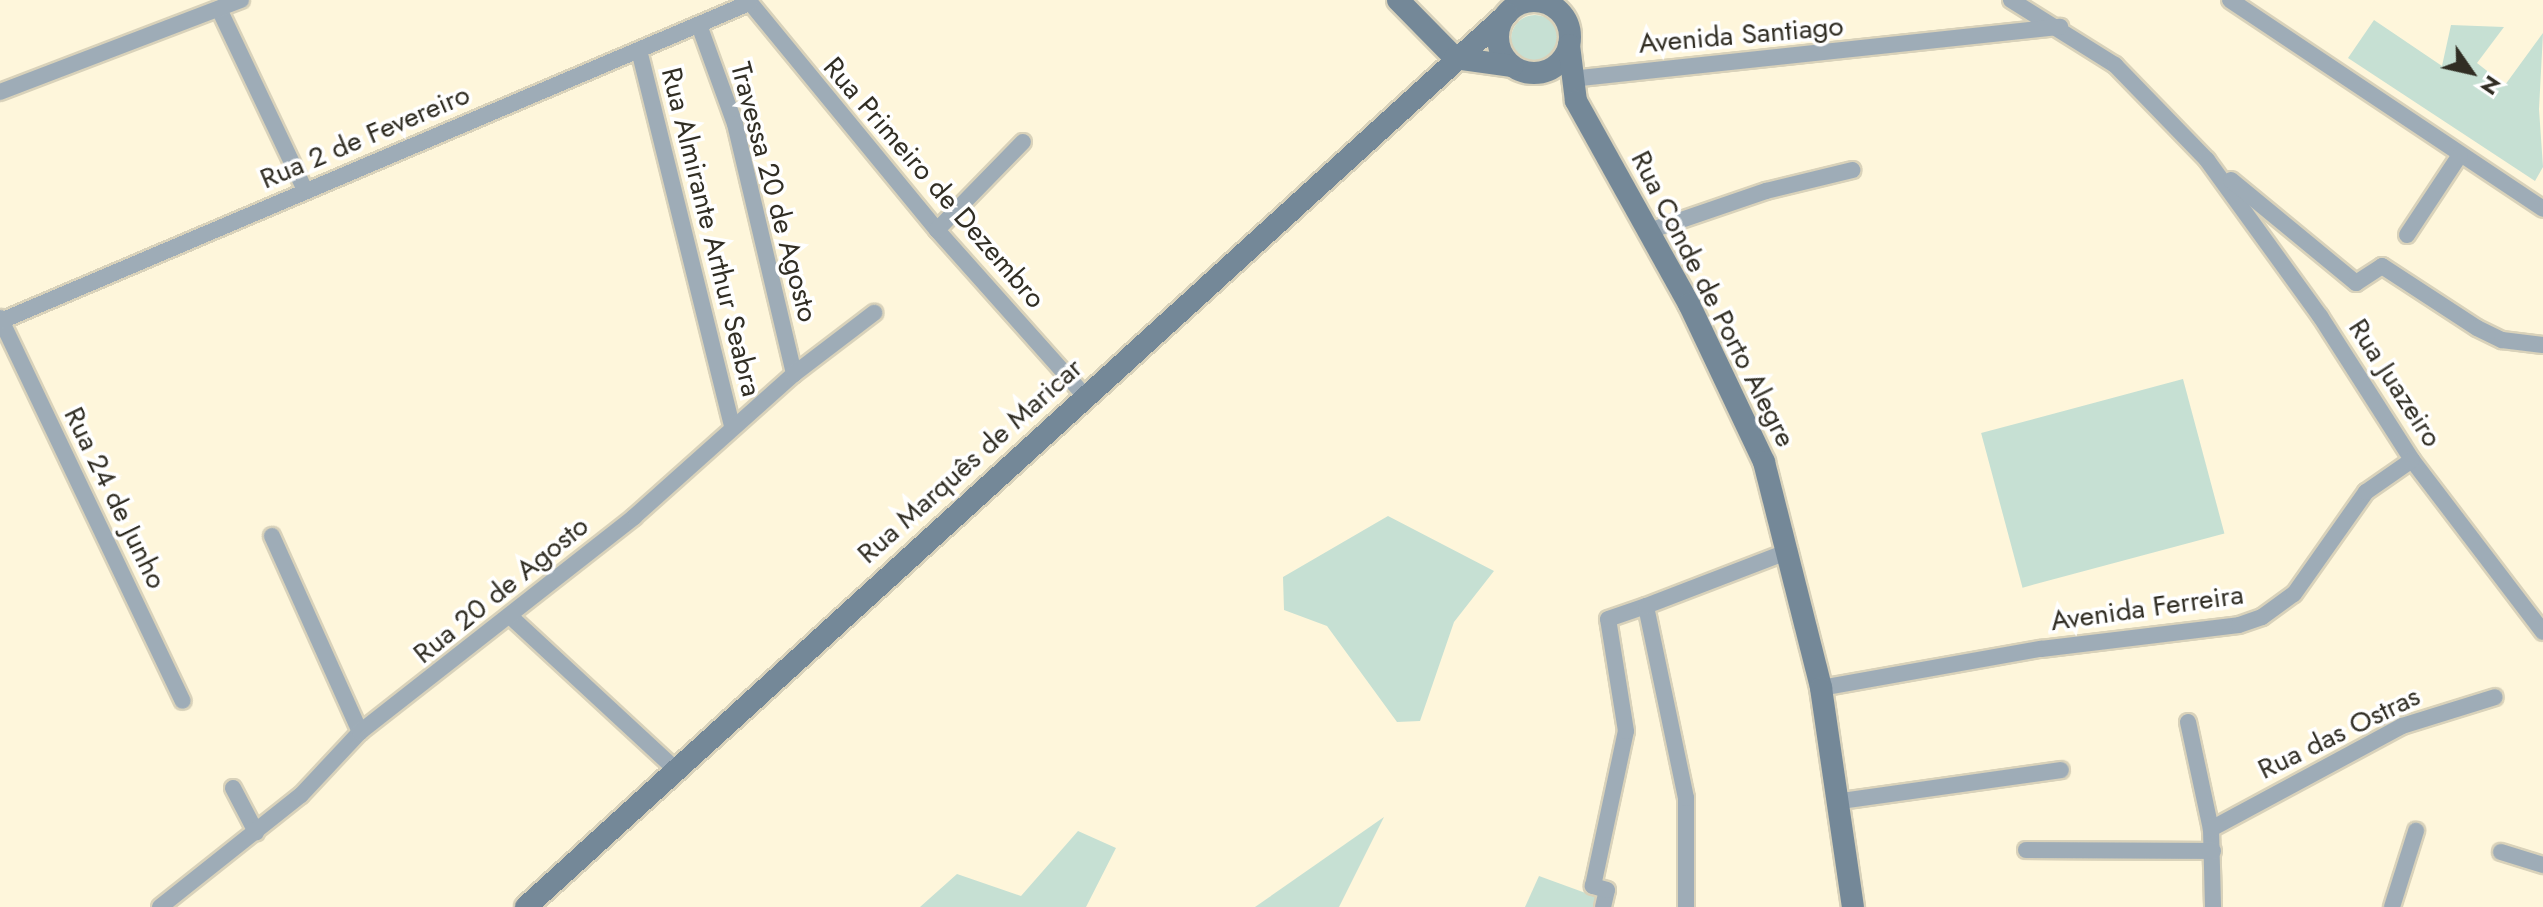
<!DOCTYPE html>
<html>
<head>
<meta charset="utf-8">
<style>
  body { margin:0 }
  #map { position:relative; width:2543px; height:907px; overflow:hidden; background:#fef6db; font-family:Jost,sans-serif }
  div>[style] { position:absolute }
  .green>* { inset:0; background:#c6e0d3; transform-origin:0 0 }
  .round { border-radius:50% }
  .roads { filter:drop-shadow(2px 0 #d9d2ba) drop-shadow(-2px 0 #d9d2ba) drop-shadow(0 2px #d9d2ba) drop-shadow(0 -2px #d9d2ba) }
  .minor>* { height:16px; margin:-8px; padding:0 8px; transform-origin:8px; border-radius:8px; background:#9eacb7 }
  .secondary>* { height:22px; margin:-11px; padding:0 11px; transform-origin:11px; border-radius:11px; background:#748898 }
  .secondary>.ring { margin:-11px; padding:0; box-sizing:content-box; background:none; border:22px solid #748898; border-radius:50% }
  span { translate:-50% -50%; white-space:nowrap; text-align:center; line-height:1.15; -webkit-text-stroke:7px #fff; paint-order:stroke }
  .street-label { font-size:28px; color:#312e24 }
  .north { position:absolute; left:2431px; top:32px; width:80px; height:80px; -webkit-text-stroke:6px #fff; paint-order:stroke; rotate:124deg; font-size:22px; font-weight:700; line-height:32px; text-align:center; color:#312e24 }
  .north::after { content:''; display:block; margin:auto; width:28px; height:36px; background:#312e24; clip-path:polygon(50% 0,100% 100%,50% 72%,0 100%) }
</style>
</head>
<body>
<div id="map">
  <div class="green">
    <i class="round" style="left:1511px;top:15px;width:48px;height:48px"></i>
    <i style="clip-path:polygon(2374px 20px,2442px 66px,2451px 25px,2504px 27px,2477px 63px,2505px 85px,2543px 33px,2539px 109px,2543px 167px,2535px 181px,2348px 58px)"></i>
    <i style="left:2183px;top:379px;width:160px;height:209px;rotate:75deg"></i>
    <i style="clip-path:polygon(1388px 516px,1494px 571px,1454px 622px,1420px 721px,1397px 722px,1327px 626px,1284px 610px,1283px 577px)"></i>
    <i style="clip-path:polygon(1384px 817px,1339px 907px,1255px 907px)"></i>
    <i style="clip-path:polygon(1078px 831px,1116px 848px,1086px 907px,920px 907px,957px 874px,1021px 896px)"></i>
    <i style="clip-path:polygon(1539px 876px,1602px 899px,1598px 907px,1525px 907px)"></i>
  </div>
  <div class="roads">
    <div class="minor">
      <i style="left:748px;top:0;width:298px;rotate:50.6deg"></i>
      <i style="left:937px;top:230px;width:222px;rotate:48.3deg"></i>
      <i style="left:2011px;top:0;width:123px;rotate:32deg"></i>
      <i style="left:2115px;top:65px;width:132px;rotate:45.9deg"></i>
      <i style="left:2207px;top:160px;width:193px;rotate:54.1deg"></i>
      <i style="left:2320px;top:316px;width:171px;rotate:57.4deg"></i>
      <i style="left:2412px;top:460px;width:216px;rotate:52.7deg"></i>
      <i style="left:2230px;top:0;width:376px;rotate:33.7deg"></i>
      <i style="left:219px;top:9px;width:200px;rotate:64.6deg"></i>
      <i style="left:699px;top:25px;width:105px;rotate:70deg"></i>
      <i style="left:735px;top:124px;width:257px;rotate:76.7deg"></i>
      <i style="left:639px;top:50px;width:388px;rotate:76.1deg"></i>
      <i style="left:1571px;top:79px;width:492px;rotate:-6.1deg"></i>
      <i style="left:0;top:92px;width:258px;rotate:-20.9deg"></i>
      <i style="left:2231px;top:180px;width:162px;rotate:39.5deg"></i>
      <i style="left:2356px;top:283px;width:31px;rotate:-33deg"></i>
      <i style="left:2382px;top:266px;width:113px;rotate:33.1deg"></i>
      <i style="left:2477px;top:328px;width:28px;rotate:26deg"></i>
      <i style="left:2502px;top:340px;width:41px;rotate:7deg"></i>
      <i style="left:937px;top:230px;width:123px;rotate:-45.7deg"></i>
      <i style="left:1649px;top:231px;width:124px;rotate:-18.9deg"></i>
      <i style="left:1766px;top:191px;width:89px;rotate:-13.6deg"></i>
      <i style="left:2407px;top:235px;width:96px;rotate:-56.5deg"></i>
      <i style="left:0;top:318px;width:424px;rotate:64.5deg"></i>
      <i style="left:1px;top:321px;width:813px;rotate:-23.03deg"></i>
      <i style="left:272px;top:536px;width:215px;rotate:65.8deg"></i>
      <i style="left:511px;top:617px;width:225px;rotate:42.8deg"></i>
      <i style="left:1821px;top:688px;width:223px;rotate:-10.1deg"></i>
      <i style="left:2041px;top:649px;width:199px;rotate:-6.9deg"></i>
      <i style="left:2239px;top:625px;width:24px;rotate:-19deg"></i>
      <i style="left:2262px;top:617px;width:39px;rotate:-36deg"></i>
      <i style="left:2294px;top:594px;width:125px;rotate:-54.8deg"></i>
      <i style="left:2366px;top:492px;width:56px;rotate:-34.8deg"></i>
      <i style="left:2188px;top:722px;width:109px;rotate:77.9deg"></i>
      <i style="left:2211px;top:829px;width:78px;rotate:88.5deg"></i>
      <i style="left:233px;top:788px;width:50px;rotate:62.4deg"></i>
      <i style="left:1841px;top:801px;width:222px;rotate:-8deg"></i>
      <i style="left:2211px;top:829px;width:217px;rotate:-28.3deg"></i>
      <i style="left:2402px;top:726px;width:97px;rotate:-17.3deg"></i>
      <i style="left:2026px;top:850px;width:187px;rotate:0.3deg"></i>
      <i style="left:2501px;top:852px;width:44px;rotate:17.2deg"></i>
      <i style="left:160px;top:907px;width:180px;rotate:-38.5deg"></i>
      <i style="left:301px;top:795px;width:86px;rotate:-46.9deg"></i>
      <i style="left:360px;top:732px;width:348px;rotate:-38.1deg"></i>
      <i style="left:634px;top:517px;width:215px;rotate:-41.8deg"></i>
      <i style="left:794px;top:374px;width:101px;rotate:-37.3deg"></i>
      <i style="left:1603px;top:907px;width:17px;rotate:-77deg"></i>
      <i style="left:1607px;top:890px;width:15px;rotate:-164deg"></i>
      <i style="left:1593px;top:886px;width:158px;rotate:-78deg"></i>
      <i style="left:1626px;top:731px;width:113px;rotate:-99.1deg"></i>
      <i style="left:1608px;top:619px;width:40px;rotate:-18.9deg"></i>
      <i style="left:1686px;top:907px;width:109px;rotate:-90deg"></i>
      <i style="left:1686px;top:798px;width:196px;rotate:-101.8deg"></i>
      <i style="left:1646px;top:606px;width:153px;rotate:-21deg"></i>
      <i style="left:2392px;top:907px;width:80px;rotate:-72.5deg"></i>
    </div>
    <div class="secondary">
      <i style="left:1398px;top:0;width:81px;rotate:45.5deg"></i>
      <i class="ring" style="left:1498px;top:1px;width:50px;height:50px"></i>
      <i style="left:1569px;top:45px;width:56px;rotate:82.9deg"></i>
      <i style="left:1576px;top:101px;width:232px;rotate:60.9deg"></i>
      <i style="left:1689px;top:304px;width:175px;rotate:64.6deg"></i>
      <i style="left:1764px;top:462px;width:233px;rotate:75.8deg"></i>
      <i style="left:1821px;top:688px;width:221px;rotate:81.7deg"></i>
      <i style="left:1455px;top:58px;width:58px;rotate:8deg"></i>
      <i style="left:526px;top:907px;width:1327px;rotate:-42.31deg"></i>
    </div>
  </div>
  <div class="street-label">
    <span style="left:1741px;top:35px;rotate:-5deg">Avenida Santiago</span>
    <span style="left:365px;top:137px;rotate:-23deg">Rua 2 de Fevereiro</span>
    <span style="left:934px;top:183px;rotate:49deg">Rua Primeiro de Dezembro</span>
    <span style="left:774px;top:192px;rotate:75deg">Travessa 20 de Agosto</span>
    <span style="left:711px;top:232px;rotate:76deg">Rua Almirante Arthur Seabra</span>
    <span style="left:1713px;top:299px;rotate:63deg">Rua Conde de Porto Alegre</span>
    <span style="left:2395px;top:383px;rotate:57deg">Rua Juazeiro</span>
    <span style="left:970px;top:461px;rotate:-42deg">Rua Marquês de Maricar</span>
    <span style="left:115px;top:498px;rotate:64deg">Rua 24 de Junho</span>
    <span style="left:501px;top:590px;rotate:-39deg">Rua 20 de Agosto</span>
    <span style="left:2147px;top:608px;rotate:-8deg">Avenida Ferreira</span>
    <span style="left:2339px;top:733px;rotate:-26deg">Rua das Ostras</span>
  </div>
  <div class="north">N</div>
</div>
</body>
</html>
